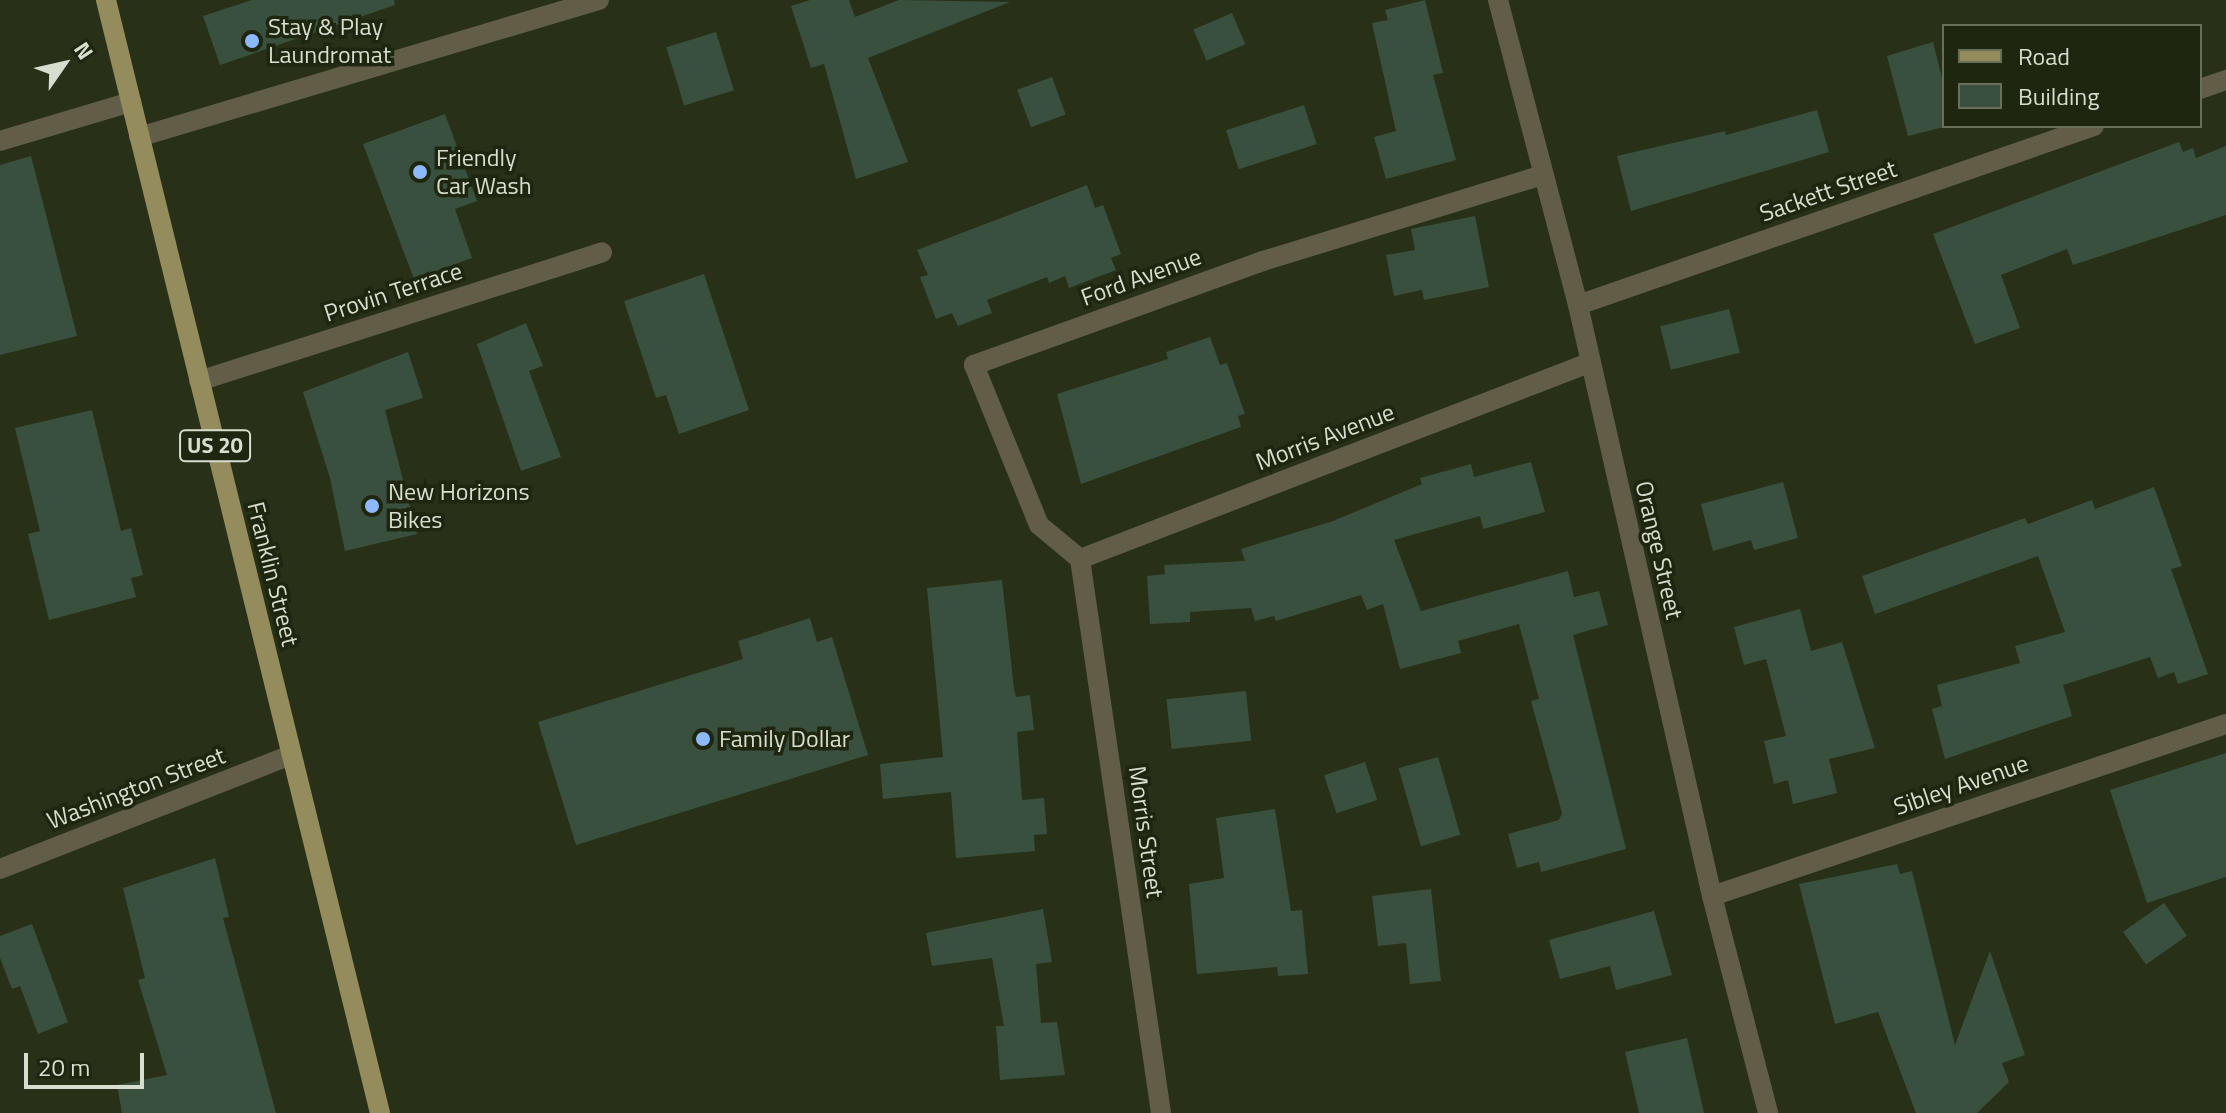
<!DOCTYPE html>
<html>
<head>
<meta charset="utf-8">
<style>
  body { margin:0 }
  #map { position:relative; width:2226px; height:1113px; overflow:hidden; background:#283018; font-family:"Titillium Web",sans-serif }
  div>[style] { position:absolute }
  .building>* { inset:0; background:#39503e; transform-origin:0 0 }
  .minor>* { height:20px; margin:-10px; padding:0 10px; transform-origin:10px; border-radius:10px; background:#615d47 }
  .tertiary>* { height:20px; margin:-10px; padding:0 10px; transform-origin:10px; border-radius:10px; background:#615d47 }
  .primary>* { height:20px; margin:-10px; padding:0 10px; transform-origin:10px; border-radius:10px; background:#958c5e }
  .dots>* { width:22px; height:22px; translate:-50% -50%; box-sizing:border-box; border:4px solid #1e260f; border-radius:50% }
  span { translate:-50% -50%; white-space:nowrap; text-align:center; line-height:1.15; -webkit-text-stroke:7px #1e260f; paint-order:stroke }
  .shield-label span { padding:2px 6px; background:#1e260f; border:2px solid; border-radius:6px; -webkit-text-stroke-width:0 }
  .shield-label { font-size:22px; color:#d8decf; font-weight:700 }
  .poi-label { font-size:24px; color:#d8decf }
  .left { translate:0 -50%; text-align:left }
  .street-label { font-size:24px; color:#d8decf }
  .legend { position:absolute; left:1942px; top:24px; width:260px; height:104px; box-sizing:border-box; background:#1e260f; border:2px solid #68705c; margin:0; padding:10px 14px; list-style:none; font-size:24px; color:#d8decf }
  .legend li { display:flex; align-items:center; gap:16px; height:40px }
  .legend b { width:40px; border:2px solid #68705c }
  .north { position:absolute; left:24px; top:24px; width:80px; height:80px; -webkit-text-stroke:6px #1e260f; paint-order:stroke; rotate:56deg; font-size:22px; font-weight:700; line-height:32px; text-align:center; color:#d8decf }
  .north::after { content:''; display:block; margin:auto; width:28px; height:36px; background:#d8decf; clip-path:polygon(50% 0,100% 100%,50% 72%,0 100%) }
  .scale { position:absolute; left:24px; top:1053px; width:120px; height:36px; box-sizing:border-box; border:4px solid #d8decf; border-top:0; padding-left:10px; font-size:24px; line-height:28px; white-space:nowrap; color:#d8decf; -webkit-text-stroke:6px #1e260f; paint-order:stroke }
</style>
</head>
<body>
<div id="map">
  <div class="building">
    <i style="clip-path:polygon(252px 0,394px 0,395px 5px,220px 65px,203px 16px)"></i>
    <i style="clip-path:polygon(810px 0,849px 0,855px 17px,899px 0,1010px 2px,868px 58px,908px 162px,856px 179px,824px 64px,811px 68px,791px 6px)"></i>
    <i style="clip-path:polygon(1425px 0,1443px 73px,1433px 75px,1456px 160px,1386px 179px,1374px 137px,1396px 131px,1372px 23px,1388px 20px,1385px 10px)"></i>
    <i style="left:1232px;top:13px;width:34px;height:42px;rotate:67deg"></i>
    <i style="left:716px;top:32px;width:61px;height:52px;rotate:73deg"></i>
    <i style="clip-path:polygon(1933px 42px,1944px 86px,1944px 127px,1908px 136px,1887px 56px)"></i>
    <i style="left:1052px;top:77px;width:40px;height:37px;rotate:70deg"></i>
    <i style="left:1304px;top:105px;width:41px;height:82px;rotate:72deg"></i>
    <i style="clip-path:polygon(1817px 110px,1829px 152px,1631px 211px,1617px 156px,1725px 131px,1726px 135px)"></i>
    <i style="clip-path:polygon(445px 114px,477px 201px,455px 209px,472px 258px,414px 279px,363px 144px)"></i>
    <i style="clip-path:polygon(2179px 142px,2183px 152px,2193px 148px,2196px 158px,2226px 146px,2226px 215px,2073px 265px,2067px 249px,2001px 275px,2020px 328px,1975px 344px,1933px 234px)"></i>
    <i style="clip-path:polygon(31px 156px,77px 336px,0 355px,0 165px)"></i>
    <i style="clip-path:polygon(1087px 185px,1095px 208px,1103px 205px,1121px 254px,1111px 258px,1116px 270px,1069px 288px,1065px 276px,1049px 283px,1047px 277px,987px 300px,992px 313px,958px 326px,952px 313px,936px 319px,920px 277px,928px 275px,917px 250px)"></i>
    <i style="clip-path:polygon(1475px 216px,1489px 287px,1424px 300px,1422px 290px,1394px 296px,1386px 255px,1415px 250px,1411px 229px)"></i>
    <i style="clip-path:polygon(704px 274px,749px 410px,679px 434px,666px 395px,656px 398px,624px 301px)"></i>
    <i style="left:1729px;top:309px;width:45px;height:71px;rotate:76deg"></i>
    <i style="clip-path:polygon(526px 323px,543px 366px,529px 371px,561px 457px,521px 471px,477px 344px)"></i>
    <i style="clip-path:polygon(1210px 337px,1220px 365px,1227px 363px,1245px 414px,1238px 416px,1241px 427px,1081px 484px,1057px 394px,1168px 359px,1166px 352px)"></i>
    <i style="clip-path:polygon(408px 352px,423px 398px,385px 410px,417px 534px,345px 551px,330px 478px,303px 392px)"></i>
    <i style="clip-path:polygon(92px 410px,121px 531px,131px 528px,143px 575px,131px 578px,136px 597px,49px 620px,28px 534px,40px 531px,15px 428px)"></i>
    <i style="clip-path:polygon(1531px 462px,1545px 512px,1483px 529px,1480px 516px,1394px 540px,1421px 611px,1568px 571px,1574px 597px,1599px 591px,1608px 625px,1573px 635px,1626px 849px,1541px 872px,1539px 862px,1517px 868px,1508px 834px,1559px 820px,1562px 813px,1531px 701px,1539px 699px,1519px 624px,1458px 641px,1461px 653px,1400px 669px,1383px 604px,1367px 610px,1361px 595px,1276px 621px,1274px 616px,1255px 621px,1251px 608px,1190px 612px,1190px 622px,1150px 624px,1147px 576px,1165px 574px,1164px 565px,1245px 561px,1241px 549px,1333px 521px,1422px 484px,1420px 478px,1471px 464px,1474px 477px)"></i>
    <i style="clip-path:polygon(1783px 482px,1798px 538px,1754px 550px,1751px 540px,1713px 551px,1701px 504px)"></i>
    <i style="clip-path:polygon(2154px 487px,2182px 566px,2171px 569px,2208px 674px,2178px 684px,2174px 672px,2158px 678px,2150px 657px,2063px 685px,2072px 716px,1945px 759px,1932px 709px,1942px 706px,1937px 685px,2020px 663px,2015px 646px,2065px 632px,2038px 556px,1875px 614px,1862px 576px,2025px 518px,2028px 524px,2092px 500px,2095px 509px)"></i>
    <i style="clip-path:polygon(1002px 580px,1014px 689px,1016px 697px,1030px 695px,1034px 730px,1017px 732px,1022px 800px,1044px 798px,1047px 834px,1034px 835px,1035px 851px,956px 858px,951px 792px,883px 799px,880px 764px,943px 757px,927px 588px)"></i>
    <i style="clip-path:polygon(1800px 609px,1811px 651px,1842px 642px,1875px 748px,1829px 759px,1837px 793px,1793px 804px,1788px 780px,1774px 784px,1764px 741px,1786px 736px,1766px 659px,1744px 665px,1734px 627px)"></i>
    <i style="clip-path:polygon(810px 618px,817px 642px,832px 637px,868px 755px,576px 845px,538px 722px,743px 659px,738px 641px)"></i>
    <i style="left:1246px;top:691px;width:50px;height:80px;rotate:84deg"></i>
    <i style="clip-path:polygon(2226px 753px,2226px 877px,2147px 903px,2110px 790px)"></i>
    <i style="left:1438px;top:757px;width:81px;height:41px;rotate:74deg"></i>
    <i style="left:1365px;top:762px;width:40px;height:43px;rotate:72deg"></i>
    <i style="clip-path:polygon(1275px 809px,1291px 911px,1302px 910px,1308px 974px,1278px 976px,1277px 967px,1197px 974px,1189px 884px,1224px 878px,1216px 818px)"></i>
    <i style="clip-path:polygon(215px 858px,229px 917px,223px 918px,276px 1113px,122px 1113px,117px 1085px,167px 1075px,138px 980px,145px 978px,123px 888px)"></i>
    <i style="clip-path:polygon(1897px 864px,1900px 874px,1912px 871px,1955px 1045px,1990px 951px,2025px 1055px,2002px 1063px,2009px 1082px,1977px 1113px,1916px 1113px,1878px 1012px,1835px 1024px,1799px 884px)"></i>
    <i style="clip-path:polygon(1431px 889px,1441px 981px,1410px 984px,1406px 943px,1378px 946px,1372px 896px)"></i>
    <i style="left:2164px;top:903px;width:40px;height:50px;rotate:55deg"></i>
    <i style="clip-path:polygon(1043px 909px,1052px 962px,1036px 964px,1041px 1023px,1057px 1022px,1065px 1075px,1000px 1080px,996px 1026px,1004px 1026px,992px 958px,932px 966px,926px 933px)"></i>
    <i style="clip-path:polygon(1654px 911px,1672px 975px,1616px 990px,1610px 966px,1560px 979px,1549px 940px)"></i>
    <i style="clip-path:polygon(32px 924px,68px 1022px,38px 1034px,20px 986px,12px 989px,0 958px,0 936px)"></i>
    <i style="clip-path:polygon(1687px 1038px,1704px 1113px,1639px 1113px,1625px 1052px)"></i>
  </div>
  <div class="minor">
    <i style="left:1498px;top:0;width:315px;rotate:75.3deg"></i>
    <i style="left:1578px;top:305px;width:606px;rotate:77.23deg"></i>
    <i style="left:1712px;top:896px;width:224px;rotate:75.5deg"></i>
    <i style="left:2200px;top:89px;width:28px;rotate:-19deg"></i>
    <i style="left:139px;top:137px;width:480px;rotate:-16.6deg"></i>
    <i style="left:0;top:141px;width:137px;rotate:-16.6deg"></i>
    <i style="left:1578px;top:305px;width:546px;rotate:-19.13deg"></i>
    <i style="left:199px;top:381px;width:423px;rotate:-17.7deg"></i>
    <i style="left:1080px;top:559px;width:53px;rotate:-140.3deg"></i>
    <i style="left:1039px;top:525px;width:173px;rotate:-112.1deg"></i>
    <i style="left:974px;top:365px;width:307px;rotate:-19.8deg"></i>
    <i style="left:1263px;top:261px;width:292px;rotate:-17.1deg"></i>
    <i style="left:1080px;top:559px;width:560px;rotate:81.68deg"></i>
    <i style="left:1080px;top:559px;width:545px;rotate:-21.06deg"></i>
    <i style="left:1712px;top:896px;width:542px;rotate:-18.5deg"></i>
  </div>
  <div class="tertiary">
    <i style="left:0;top:869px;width:313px;rotate:-21.4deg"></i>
  </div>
  <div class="primary">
    <i style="left:106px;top:0;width:1146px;rotate:76.17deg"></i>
  </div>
  <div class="dots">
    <i style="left:252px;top:41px;background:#8cb9fc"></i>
    <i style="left:420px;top:172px;background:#8cb9fc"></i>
    <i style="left:372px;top:506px;background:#8cb9fc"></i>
    <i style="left:703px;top:739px;background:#8cb9fc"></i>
  </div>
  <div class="shield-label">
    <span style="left:215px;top:446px">US 20</span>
  </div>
  <div class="poi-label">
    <span class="left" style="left:268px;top:41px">Stay &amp; Play<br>Laundromat</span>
    <span class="left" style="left:436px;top:172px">Friendly<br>Car Wash</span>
    <span class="left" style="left:388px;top:506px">New Horizons<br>Bikes</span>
    <span class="left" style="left:719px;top:739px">Family Dollar</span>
  </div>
  <div class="street-label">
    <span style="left:1828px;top:191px;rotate:-19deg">Sackett Street</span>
    <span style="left:1141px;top:277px;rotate:-20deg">Ford Avenue</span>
    <span style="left:393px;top:292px;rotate:-18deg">Provin Terrace</span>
    <span style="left:1325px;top:437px;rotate:-21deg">Morris Avenue</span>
    <span style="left:1659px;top:550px;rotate:77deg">Orange Street</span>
    <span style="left:273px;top:574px;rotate:76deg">Franklin Street</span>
    <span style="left:1961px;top:785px;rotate:-19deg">Sibley Avenue</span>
    <span style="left:136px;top:788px;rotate:-21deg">Washington Street</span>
    <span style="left:1146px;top:832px;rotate:82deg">Morris Street</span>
  </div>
  <ul class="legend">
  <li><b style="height:10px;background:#958c5e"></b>Road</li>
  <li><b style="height:22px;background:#39503e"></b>Building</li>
  </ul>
  <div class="north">N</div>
  <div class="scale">20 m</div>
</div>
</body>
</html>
